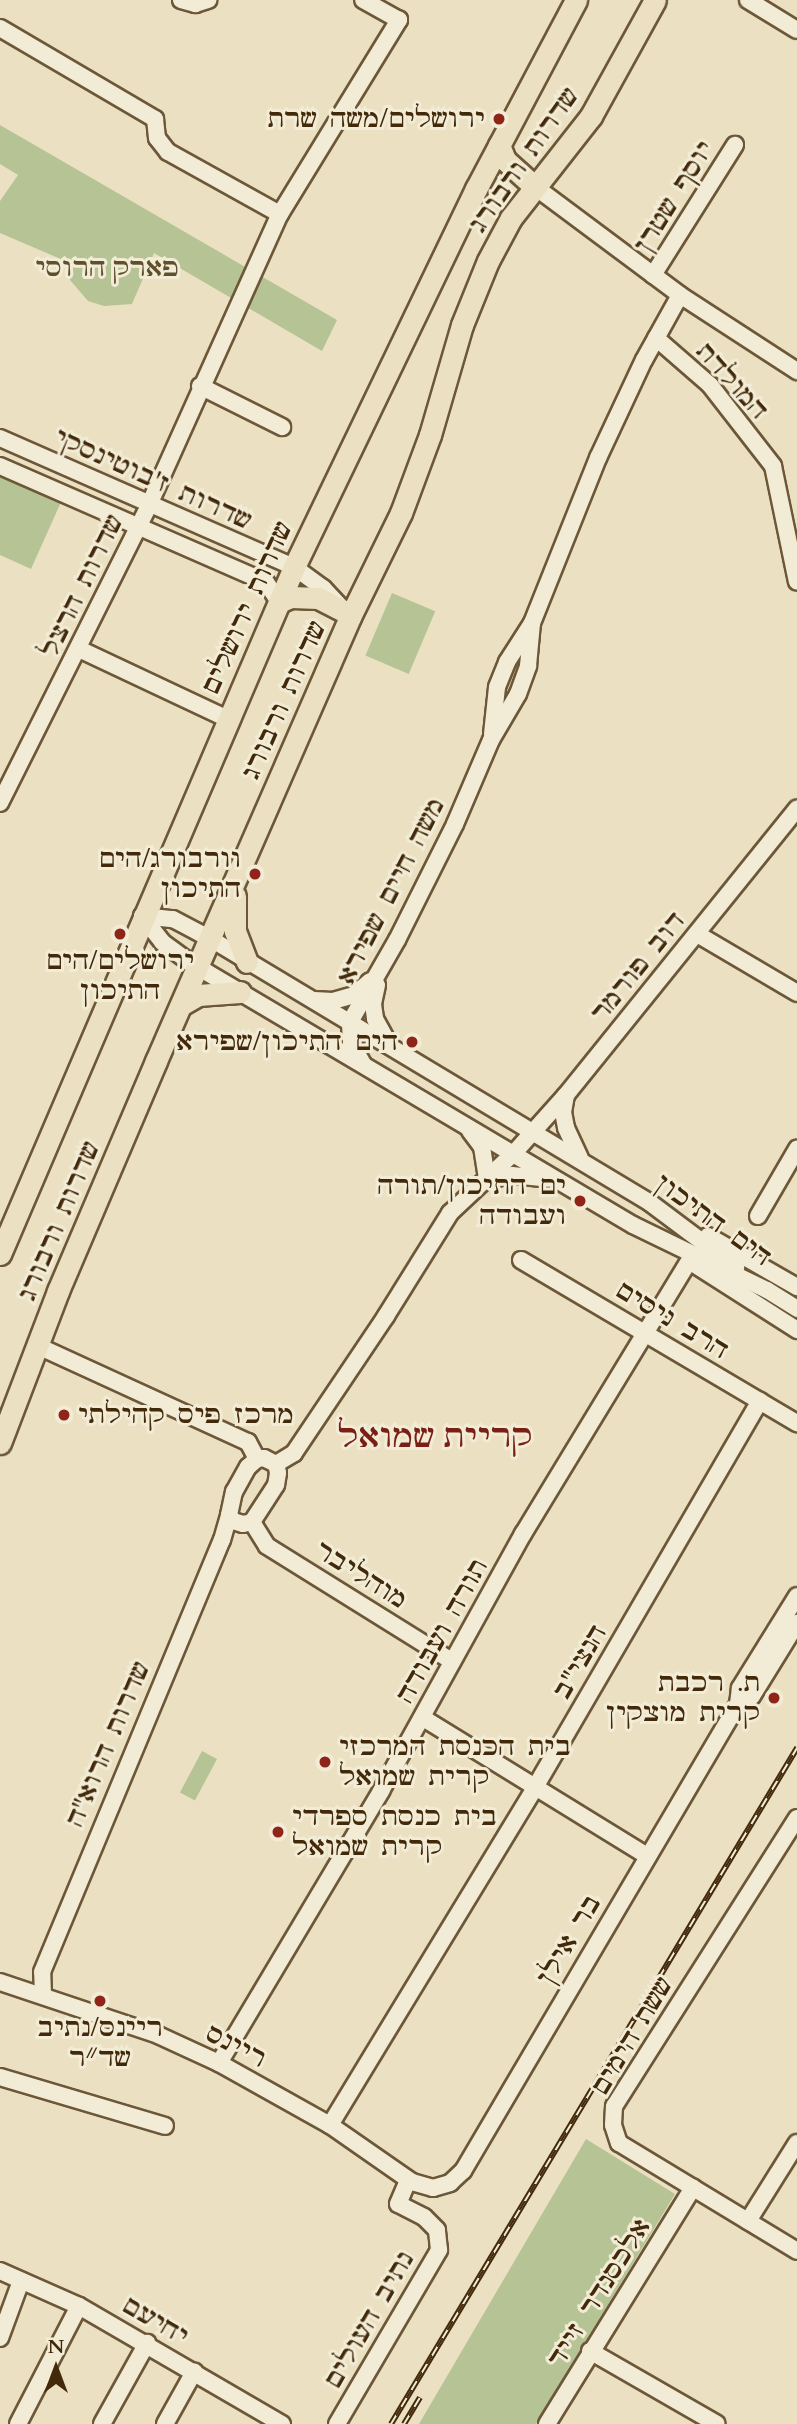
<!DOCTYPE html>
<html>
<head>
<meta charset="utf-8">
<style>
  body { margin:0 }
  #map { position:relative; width:797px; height:2424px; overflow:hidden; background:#ebe1c2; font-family:Cardo,"Frank Ruhl Libre",serif }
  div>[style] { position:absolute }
  .green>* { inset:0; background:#b5c395; transform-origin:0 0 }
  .roads { filter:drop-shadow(2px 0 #6c5738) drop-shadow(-2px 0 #6c5738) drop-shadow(0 2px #6c5738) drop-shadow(0 -2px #6c5738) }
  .minor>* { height:16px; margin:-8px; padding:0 8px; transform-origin:8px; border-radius:8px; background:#f2ecd7 }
  .major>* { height:21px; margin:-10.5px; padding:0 10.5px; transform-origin:10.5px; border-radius:10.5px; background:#ebe1c2 }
  .rail>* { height:6px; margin-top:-3px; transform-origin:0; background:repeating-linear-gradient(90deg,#f2ecd7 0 10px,#42290a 0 20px); box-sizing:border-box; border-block:2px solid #42290a }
  .dots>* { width:19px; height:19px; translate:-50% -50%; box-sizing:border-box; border:4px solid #f2ecd7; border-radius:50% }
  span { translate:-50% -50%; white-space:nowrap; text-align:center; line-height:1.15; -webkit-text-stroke:6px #f2ecd7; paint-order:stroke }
  .poi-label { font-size:26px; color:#42290a }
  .right { translate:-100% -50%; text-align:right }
  .left { translate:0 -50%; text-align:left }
  .street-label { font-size:26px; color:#42290a }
  .park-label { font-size:26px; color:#5f502d; font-style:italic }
  .district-label { font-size:33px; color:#7a1f14; font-weight:700 }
  .north { position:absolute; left:21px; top:2333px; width:70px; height:70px; -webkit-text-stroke:5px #f2ecd7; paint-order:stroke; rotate:0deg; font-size:19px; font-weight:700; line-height:28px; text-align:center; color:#42290a }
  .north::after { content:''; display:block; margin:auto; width:24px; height:32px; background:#42290a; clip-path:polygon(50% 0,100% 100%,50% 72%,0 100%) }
</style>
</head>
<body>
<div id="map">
  <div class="green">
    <i style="clip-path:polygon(0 125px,337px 320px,322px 351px,154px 253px,132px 304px,104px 306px,88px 301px,70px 280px,63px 260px,0 233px,0 201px,18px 175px,0 164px)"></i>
    <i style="clip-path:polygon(0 475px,61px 502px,31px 569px,0 555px)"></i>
    <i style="left:392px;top:593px;width:47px;height:68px;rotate:23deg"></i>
    <i style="left:202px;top:1751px;width:17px;height:47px;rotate:28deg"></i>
    <i style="clip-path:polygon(586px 2139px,675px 2194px,536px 2424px,419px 2424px)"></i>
  </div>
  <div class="roads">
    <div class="minor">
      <i style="left:181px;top:0;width:15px;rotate:16deg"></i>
      <i style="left:195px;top:4px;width:14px;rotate:-17deg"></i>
      <i style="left:748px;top:0;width:57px;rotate:31.5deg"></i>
      <i style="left:0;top:28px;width:180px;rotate:30.4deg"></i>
      <i style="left:155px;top:119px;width:19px;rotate:84deg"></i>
      <i style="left:157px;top:138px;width:18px;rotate:52deg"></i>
      <i style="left:168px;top:152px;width:128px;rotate:29deg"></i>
      <i style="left:534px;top:186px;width:182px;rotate:36.7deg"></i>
      <i style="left:680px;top:295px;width:140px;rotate:33deg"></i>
      <i style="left:653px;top:275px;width:154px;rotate:-57.8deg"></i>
      <i style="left:656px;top:338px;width:72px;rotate:41deg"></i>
      <i style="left:710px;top:385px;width:103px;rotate:52.1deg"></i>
      <i style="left:773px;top:466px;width:118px;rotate:78.3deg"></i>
      <i style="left:200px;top:386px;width:92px;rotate:26.6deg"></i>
      <i style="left:0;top:438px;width:321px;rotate:23.7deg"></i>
      <i style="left:294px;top:567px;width:36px;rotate:36deg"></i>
      <i style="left:323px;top:588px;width:23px;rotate:47deg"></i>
      <i style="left:0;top:466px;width:290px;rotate:23.6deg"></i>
      <i style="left:266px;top:582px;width:24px;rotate:57deg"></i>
      <i style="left:79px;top:649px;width:165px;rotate:25.2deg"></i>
      <i style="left:492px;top:734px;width:47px;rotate:-83.9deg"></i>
      <i style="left:497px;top:687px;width:27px;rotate:-68deg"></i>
      <i style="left:507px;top:662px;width:46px;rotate:-57.3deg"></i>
      <i style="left:532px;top:623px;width:178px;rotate:-68.2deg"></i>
      <i style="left:598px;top:458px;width:108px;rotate:-64.9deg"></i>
      <i style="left:644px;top:360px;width:74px;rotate:-61deg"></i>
      <i style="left:0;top:803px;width:333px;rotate:-63.4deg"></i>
      <i style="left:149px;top:505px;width:319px;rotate:-65.8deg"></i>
      <i style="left:280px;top:214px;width:228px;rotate:-58.5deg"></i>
      <i style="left:399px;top:20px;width:41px;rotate:-150.9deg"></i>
      <i style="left:142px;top:916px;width:33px;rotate:52deg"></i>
      <i style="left:162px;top:942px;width:36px;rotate:36deg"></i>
      <i style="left:191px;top:963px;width:514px;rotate:30.66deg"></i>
      <i style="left:633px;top:1225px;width:149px;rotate:25.9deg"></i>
      <i style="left:767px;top:1290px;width:36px;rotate:32deg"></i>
      <i style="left:142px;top:916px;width:31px;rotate:6deg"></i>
      <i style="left:173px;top:919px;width:43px;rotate:27.8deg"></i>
      <i style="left:211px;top:939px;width:511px;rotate:30.98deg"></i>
      <i style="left:649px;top:1202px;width:109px;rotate:36.8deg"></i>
      <i style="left:697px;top:934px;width:116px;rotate:30.5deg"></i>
      <i style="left:377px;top:985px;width:19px;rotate:102deg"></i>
      <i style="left:373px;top:1004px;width:15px;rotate:82deg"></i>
      <i style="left:375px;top:1019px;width:31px;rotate:61deg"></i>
      <i style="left:314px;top:1000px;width:19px;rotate:3deg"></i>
      <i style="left:333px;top:1001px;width:22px;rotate:-16deg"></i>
      <i style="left:354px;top:995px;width:21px;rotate:-41deg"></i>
      <i style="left:363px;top:1064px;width:25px;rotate:-119deg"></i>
      <i style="left:351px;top:1042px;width:20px;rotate:-93deg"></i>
      <i style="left:350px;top:1022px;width:95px;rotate:-60.2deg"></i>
      <i style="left:397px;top:940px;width:130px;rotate:-63.4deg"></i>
      <i style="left:455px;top:824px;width:91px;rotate:-66.8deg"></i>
      <i style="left:491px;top:740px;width:53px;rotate:-59.6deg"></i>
      <i style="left:518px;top:694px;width:30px;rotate:-70deg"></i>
      <i style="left:528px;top:666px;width:43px;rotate:-84.7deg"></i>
      <i style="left:566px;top:1095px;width:17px;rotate:100deg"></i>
      <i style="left:563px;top:1112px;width:16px;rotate:79deg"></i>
      <i style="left:566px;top:1128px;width:33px;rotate:65deg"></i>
      <i style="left:470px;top:1131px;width:20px;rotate:53deg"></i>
      <i style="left:482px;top:1147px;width:33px;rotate:81deg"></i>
      <i style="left:487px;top:1180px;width:25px;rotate:-11deg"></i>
      <i style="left:512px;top:1175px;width:37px;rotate:6deg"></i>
      <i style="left:758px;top:1216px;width:78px;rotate:-59.8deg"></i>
      <i style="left:708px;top:1236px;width:103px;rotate:29.8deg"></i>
      <i style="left:521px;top:1260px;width:321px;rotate:30.6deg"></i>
      <i style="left:697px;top:1266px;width:119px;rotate:32.6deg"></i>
      <i style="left:38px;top:1346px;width:231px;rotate:24.6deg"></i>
      <i style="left:248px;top:1442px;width:19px;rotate:62deg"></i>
      <i style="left:264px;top:1458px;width:13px;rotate:27deg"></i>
      <i style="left:276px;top:1464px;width:9px;rotate:77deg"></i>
      <i style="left:278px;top:1473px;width:12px;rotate:99deg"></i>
      <i style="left:276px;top:1485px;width:44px;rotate:123deg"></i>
      <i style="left:252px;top:1522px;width:9px;rotate:167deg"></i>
      <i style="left:243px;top:1524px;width:10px;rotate:-163deg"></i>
      <i style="left:233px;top:1521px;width:7px;rotate:-124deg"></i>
      <i style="left:229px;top:1515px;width:24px;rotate:-78deg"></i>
      <i style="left:234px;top:1492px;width:29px;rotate:-61deg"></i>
      <i style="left:248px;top:1467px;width:12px;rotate:-42deg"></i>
      <i style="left:257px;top:1459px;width:7px;rotate:-8deg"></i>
      <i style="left:276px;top:1464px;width:21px;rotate:-31deg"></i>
      <i style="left:294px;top:1453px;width:165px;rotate:-56.1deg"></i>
      <i style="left:386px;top:1316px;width:121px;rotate:-58.1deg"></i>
      <i style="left:450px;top:1213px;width:88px;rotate:-43.2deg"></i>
      <i style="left:514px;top:1153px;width:78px;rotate:-48.1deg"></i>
      <i style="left:566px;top:1095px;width:368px;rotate:-51.1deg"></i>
      <i style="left:252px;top:1522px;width:28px;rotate:58deg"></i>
      <i style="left:267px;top:1546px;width:218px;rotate:31.9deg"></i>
      <i style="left:738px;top:1704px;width:16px;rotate:-30deg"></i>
      <i style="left:752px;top:1696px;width:86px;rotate:-58.3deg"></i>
      <i style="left:423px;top:1718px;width:263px;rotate:31.6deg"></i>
      <i style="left:797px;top:1818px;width:341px;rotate:122.4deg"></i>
      <i style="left:614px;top:2106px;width:19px;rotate:93deg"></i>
      <i style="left:613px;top:2125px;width:19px;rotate:72deg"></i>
      <i style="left:619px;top:2143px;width:208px;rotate:31.2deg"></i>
      <i style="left:0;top:1982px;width:167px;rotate:18.5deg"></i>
      <i style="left:158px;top:2035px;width:67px;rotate:24.7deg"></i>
      <i style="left:219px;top:2063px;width:127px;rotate:29.2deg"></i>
      <i style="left:330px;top:2125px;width:100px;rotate:34.8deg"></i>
      <i style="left:412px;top:2182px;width:22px;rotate:16deg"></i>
      <i style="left:433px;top:2188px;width:18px;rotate:-16deg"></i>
      <i style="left:450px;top:2183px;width:18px;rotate:-43deg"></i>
      <i style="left:463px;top:2171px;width:542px;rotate:-59.51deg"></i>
      <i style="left:738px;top:1704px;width:16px;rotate:-83deg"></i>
      <i style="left:740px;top:1688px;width:108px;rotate:-58.2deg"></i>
      <i style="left:43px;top:1995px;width:23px;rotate:-92deg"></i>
      <i style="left:42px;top:1972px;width:468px;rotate:-67.4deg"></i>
      <i style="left:222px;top:1540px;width:26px;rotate:-74deg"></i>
      <i style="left:219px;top:2063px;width:317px;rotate:-59.2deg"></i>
      <i style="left:381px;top:1791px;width:294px;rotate:-61.1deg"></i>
      <i style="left:523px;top:1534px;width:320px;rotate:-58.7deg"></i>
      <i style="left:0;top:2077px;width:172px;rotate:16.5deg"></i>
      <i style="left:330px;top:2125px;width:393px;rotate:-58.7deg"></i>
      <i style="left:534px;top:1789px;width:449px;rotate:-59.8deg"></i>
      <i style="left:748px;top:2221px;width:92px;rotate:-57.9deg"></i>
      <i style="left:0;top:2271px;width:86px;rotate:23.9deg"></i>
      <i style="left:79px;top:2306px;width:235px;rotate:30.2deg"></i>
      <i style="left:0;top:2338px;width:61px;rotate:-69.8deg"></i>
      <i style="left:590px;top:2351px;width:146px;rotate:29.9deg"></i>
      <i style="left:18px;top:2424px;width:133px;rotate:-62.7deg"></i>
      <i style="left:102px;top:2424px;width:93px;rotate:-60.9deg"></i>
      <i style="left:165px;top:2424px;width:60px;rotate:-60.9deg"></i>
      <i style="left:337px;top:2424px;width:202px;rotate:-59.6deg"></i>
      <i style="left:439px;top:2250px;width:20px;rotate:-96deg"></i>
      <i style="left:437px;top:2230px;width:18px;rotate:-135deg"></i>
      <i style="left:424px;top:2217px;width:29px;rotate:-153deg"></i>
      <i style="left:398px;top:2204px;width:26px;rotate:-67deg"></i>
      <i style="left:547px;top:2424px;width:278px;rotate:-58.3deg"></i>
    </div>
    <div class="major">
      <i style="left:499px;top:145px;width:16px;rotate:68deg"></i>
      <i style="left:505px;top:160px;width:39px;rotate:42deg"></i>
      <i style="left:279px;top:602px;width:13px;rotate:-23deg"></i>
      <i style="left:291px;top:597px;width:27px;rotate:2deg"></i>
      <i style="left:318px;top:598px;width:29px;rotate:27deg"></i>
      <i style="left:235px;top:896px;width:35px;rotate:90deg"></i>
      <i style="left:235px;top:931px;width:33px;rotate:69deg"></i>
      <i style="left:181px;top:1005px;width:20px;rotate:-30deg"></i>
      <i style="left:198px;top:995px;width:42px;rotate:-4.1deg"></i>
      <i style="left:0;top:1254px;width:747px;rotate:-66.83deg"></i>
      <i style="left:294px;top:567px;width:420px;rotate:-64.3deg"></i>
      <i style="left:476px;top:189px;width:214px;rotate:-62.1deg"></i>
      <i style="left:0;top:1443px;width:163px;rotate:-69.1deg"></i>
      <i style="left:58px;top:1291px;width:250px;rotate:-66.9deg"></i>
      <i style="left:156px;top:1061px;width:485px;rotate:-66.4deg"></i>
      <i style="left:350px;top:617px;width:116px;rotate:-63.9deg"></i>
      <i style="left:401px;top:513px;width:83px;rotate:-69.6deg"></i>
      <i style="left:430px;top:435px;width:115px;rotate:-73.8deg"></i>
      <i style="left:462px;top:325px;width:69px;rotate:-67.9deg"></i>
      <i style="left:488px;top:261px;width:49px;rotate:-61.9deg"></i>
      <i style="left:511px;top:218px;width:130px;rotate:-51.9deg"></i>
      <i style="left:591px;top:116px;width:132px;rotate:-61.1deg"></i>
    </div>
  </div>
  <div class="rail">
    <i style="left:391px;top:2424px;width:789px;rotate:-59.01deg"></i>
    <i style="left:404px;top:2424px;width:31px;rotate:-59deg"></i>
  </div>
  <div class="dots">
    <i style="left:499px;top:119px;background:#8f2418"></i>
    <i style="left:255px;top:874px;background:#8f2418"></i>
    <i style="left:120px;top:934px;background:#8f2418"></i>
    <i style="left:412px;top:1042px;background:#8f2418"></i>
    <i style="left:580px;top:1201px;background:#8f2418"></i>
    <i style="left:64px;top:1415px;background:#8f2418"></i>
    <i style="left:774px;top:1698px;background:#8f2418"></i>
    <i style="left:325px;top:1762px;background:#8f2418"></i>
    <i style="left:278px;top:1832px;background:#8f2418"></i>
    <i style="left:100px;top:2001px;background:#8f2418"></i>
  </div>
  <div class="poi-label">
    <span class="right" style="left:485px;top:119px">ירושלים/משה שרת</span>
    <span class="right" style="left:241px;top:874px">וורבורג/הים<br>התיכון</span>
    <span style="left:120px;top:976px">ירושלים/הים<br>התיכון</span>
    <span class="right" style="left:398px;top:1042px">הים התיכון/שפירא</span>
    <span class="right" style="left:566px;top:1201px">ים התיכון/תורה<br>ועבודה</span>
    <span class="left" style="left:78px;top:1415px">מרכז פיס קהילתי</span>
    <span class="right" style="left:760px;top:1698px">ת. רכבת<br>קרית מוצקין</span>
    <span class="left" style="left:339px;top:1762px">בית הכנסת המרכזי<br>קרית שמואל</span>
    <span class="left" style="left:292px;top:1832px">בית כנסת ספרדי<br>קרית שמואל</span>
    <span style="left:100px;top:2043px">ריינס/נתיב<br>שד״ר</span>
  </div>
  <div class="street-label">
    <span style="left:524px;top:160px;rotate:-55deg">שדרות ורבורג</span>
    <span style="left:674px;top:197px;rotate:-58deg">יוסף שטרן</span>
    <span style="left:732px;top:381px;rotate:48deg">המולדת</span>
    <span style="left:153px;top:479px;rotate:24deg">שדרות ז'בוטינסקי</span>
    <span style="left:82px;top:586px;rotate:-64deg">שדרות הרצל</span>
    <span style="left:247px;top:608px;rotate:-66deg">שדרות ירושלים</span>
    <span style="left:284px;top:700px;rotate:-66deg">שדרות ורבורג</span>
    <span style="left:391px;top:891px;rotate:-63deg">משה חיים שפירא</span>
    <span style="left:638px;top:967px;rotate:-51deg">דוב פורמר</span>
    <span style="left:713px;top:1220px;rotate:36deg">הים התיכון</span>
    <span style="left:59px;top:1221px;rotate:-67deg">שדרות ורבורג</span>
    <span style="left:672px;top:1320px;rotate:31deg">הרב ניסים</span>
    <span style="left:361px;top:1575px;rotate:32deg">מוהליבר</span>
    <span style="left:442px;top:1631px;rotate:-61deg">תורה ועבודה</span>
    <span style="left:580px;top:1662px;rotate:-60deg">הנצי"ב</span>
    <span style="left:108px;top:1744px;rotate:-67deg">שדרות הרוא"ה</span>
    <span style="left:569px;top:1940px;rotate:-59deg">בר אילן</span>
    <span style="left:632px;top:2036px;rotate:-59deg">ששת הימים</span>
    <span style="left:236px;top:2046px;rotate:27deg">ריינס</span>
    <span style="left:599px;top:2293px;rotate:-58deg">אלכסנדר זייד</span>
    <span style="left:369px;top:2320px;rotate:-60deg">נתיב העולים</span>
    <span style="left:156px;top:2321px;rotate:30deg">יחיעם</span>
  </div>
  <div class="park-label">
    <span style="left:107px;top:268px">פארק הרוסי</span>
  </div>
  <div class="district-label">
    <span style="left:435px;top:1437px">קריית שמואל</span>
  </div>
  <div class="north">N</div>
</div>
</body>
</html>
